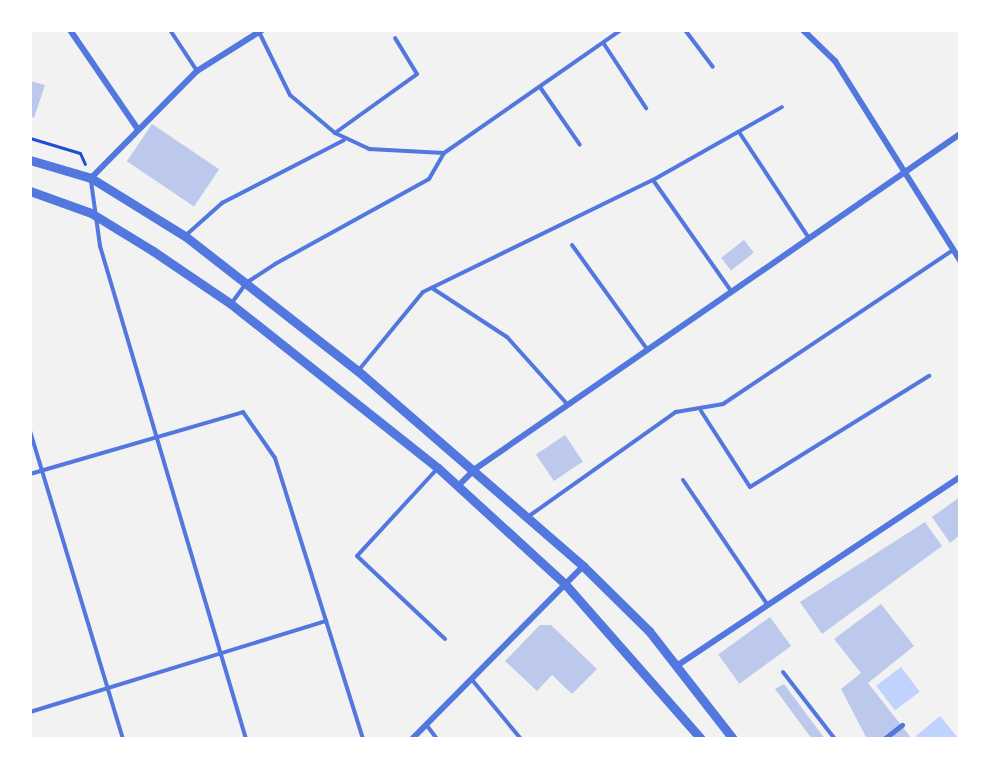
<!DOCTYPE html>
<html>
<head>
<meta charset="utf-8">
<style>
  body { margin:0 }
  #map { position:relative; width:990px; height:769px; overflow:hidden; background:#f2f2f2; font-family:"Sofia Sans Condensed",sans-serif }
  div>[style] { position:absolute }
  .water>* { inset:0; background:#bfd3fe; transform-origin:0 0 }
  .building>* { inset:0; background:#bdc9ec; transform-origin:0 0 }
  .path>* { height:3px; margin:-1.5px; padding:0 1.5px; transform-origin:1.5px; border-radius:1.5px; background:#1d4ed8 }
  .service>* { height:4px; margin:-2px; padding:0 2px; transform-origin:2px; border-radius:2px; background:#5277de }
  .pedestrian>* { height:5px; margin:-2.5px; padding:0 2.5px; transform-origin:2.5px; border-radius:2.5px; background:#5277de }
  .minor>* { height:6px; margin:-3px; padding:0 3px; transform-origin:3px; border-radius:3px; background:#5277de }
  .tertiary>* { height:9px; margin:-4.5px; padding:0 4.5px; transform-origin:4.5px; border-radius:4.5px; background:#5277de }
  span { translate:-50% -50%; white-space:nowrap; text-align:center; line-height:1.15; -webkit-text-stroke:6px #fff; paint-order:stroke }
  .frame { position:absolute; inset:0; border:32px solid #fff; pointer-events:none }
</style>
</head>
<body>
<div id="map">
  <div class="water">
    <i style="left:901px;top:667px;width:31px;height:31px;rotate:53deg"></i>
    <i style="clip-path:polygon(940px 716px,959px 739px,918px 739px,916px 736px)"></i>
  </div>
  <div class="building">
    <i style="clip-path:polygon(30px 81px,45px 85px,34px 118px,30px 116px)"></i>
    <i style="left:152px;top:124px;width:81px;height:45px;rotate:34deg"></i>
    <i style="left:744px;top:240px;width:16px;height:29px;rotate:52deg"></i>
    <i style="left:565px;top:435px;width:32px;height:35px;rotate:56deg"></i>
    <i style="clip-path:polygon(960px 497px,960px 535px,950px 543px,932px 517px)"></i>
    <i style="clip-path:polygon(925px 522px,942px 546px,822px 634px,800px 602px)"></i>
    <i style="clip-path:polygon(881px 604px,914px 646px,868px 683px,912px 739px,867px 739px,841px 689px,861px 673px,834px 639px)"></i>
    <i style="left:770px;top:617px;width:36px;height:64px;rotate:54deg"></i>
    <i style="clip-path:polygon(540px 625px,551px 625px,597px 669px,572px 694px,552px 675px,537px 691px,505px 661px)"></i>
    <i style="clip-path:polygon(784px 684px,825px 739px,812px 739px,775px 689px)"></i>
  </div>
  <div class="path">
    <i style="left:30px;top:138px;width:52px;rotate:16.7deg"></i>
    <i style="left:80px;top:153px;width:12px;rotate:66deg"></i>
  </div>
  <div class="service">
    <i style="left:170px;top:30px;width:49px;rotate:56.6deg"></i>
    <i style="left:685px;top:30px;width:46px;rotate:52.9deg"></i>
    <i style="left:259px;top:32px;width:70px;rotate:63.8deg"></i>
    <i style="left:290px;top:95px;width:59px;rotate:40.2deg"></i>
    <i style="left:335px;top:133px;width:38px;rotate:25deg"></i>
    <i style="left:369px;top:149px;width:75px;rotate:3.1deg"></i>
    <i style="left:604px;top:44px;width:77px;rotate:56.7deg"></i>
    <i style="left:540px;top:87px;width:70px;rotate:55.4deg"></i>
    <i style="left:739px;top:132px;width:127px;rotate:56.6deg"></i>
    <i style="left:335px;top:133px;width:101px;rotate:-35.7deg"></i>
    <i style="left:417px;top:74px;width:42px;rotate:-121.4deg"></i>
    <i style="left:653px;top:180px;width:136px;rotate:54.9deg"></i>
    <i style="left:91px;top:181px;width:66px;rotate:82.1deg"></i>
    <i style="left:100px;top:246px;width:514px;rotate:73.5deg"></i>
    <i style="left:185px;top:236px;width:50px;rotate:-41.7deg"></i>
    <i style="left:222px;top:203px;width:137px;rotate:-27.3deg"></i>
    <i style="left:572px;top:245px;width:128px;rotate:54.2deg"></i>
    <i style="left:432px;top:288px;width:90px;rotate:33.2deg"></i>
    <i style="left:507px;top:337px;width:91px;rotate:48.1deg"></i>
    <i style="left:231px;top:304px;width:26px;rotate:-54deg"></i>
    <i style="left:246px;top:283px;width:35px;rotate:-33deg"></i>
    <i style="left:275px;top:264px;width:176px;rotate:-28.9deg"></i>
    <i style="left:429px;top:179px;width:30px;rotate:-60deg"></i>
    <i style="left:444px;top:153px;width:216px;rotate:-34.8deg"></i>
    <i style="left:358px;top:371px;width:102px;rotate:-50.6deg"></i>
    <i style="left:423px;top:292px;width:256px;rotate:-26deg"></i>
    <i style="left:653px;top:180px;width:148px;rotate:-29.5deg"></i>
    <i style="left:701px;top:411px;width:90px;rotate:57.2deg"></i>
    <i style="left:750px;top:487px;width:211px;rotate:-31.8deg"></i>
    <i style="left:30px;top:431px;width:322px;rotate:73.2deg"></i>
    <i style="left:437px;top:469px;width:118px;rotate:132.6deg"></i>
    <i style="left:357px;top:556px;width:121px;rotate:43.3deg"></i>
    <i style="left:30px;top:474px;width:222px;rotate:-16.2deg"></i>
    <i style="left:243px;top:412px;width:56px;rotate:55.2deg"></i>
    <i style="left:275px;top:458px;width:294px;rotate:72.6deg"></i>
    <i style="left:683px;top:480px;width:150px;rotate:55.9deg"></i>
    <i style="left:529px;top:516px;width:180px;rotate:-35.3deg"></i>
    <i style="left:676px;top:412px;width:48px;rotate:-9.7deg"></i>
    <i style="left:723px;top:404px;width:277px;rotate:-33.8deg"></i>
    <i style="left:783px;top:672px;width:85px;rotate:52.2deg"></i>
    <i style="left:473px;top:681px;width:75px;rotate:50.4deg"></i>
    <i style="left:30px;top:712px;width:310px;rotate:-17.1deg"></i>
    <i style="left:428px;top:727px;width:15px;rotate:53deg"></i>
  </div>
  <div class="pedestrian">
    <i style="left:884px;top:739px;width:23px;rotate:-38deg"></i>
  </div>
  <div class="minor">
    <i style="left:70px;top:30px;width:119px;rotate:55.6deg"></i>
    <i style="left:803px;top:30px;width:45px;rotate:44.1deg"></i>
    <i style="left:835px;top:61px;width:235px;rotate:57.9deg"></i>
    <i style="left:91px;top:178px;width:151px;rotate:-45.3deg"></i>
    <i style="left:197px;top:71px;width:77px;rotate:-32.2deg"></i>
    <i style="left:458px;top:486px;width:24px;rotate:-45deg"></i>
    <i style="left:475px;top:469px;width:589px;rotate:-34.63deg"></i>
    <i style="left:678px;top:665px;width:339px;rotate:-33.7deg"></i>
    <i style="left:412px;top:739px;width:243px;rotate:-45.3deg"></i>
  </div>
  <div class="tertiary">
    <i style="left:30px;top:160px;width:64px;rotate:16.4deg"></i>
    <i style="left:91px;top:178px;width:110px;rotate:31.7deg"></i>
    <i style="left:185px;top:236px;width:219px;rotate:38deg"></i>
    <i style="left:358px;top:371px;width:298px;rotate:40.9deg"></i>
    <i style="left:583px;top:566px;width:93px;rotate:44.6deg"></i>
    <i style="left:649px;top:631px;width:137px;rotate:52.1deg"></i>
    <i style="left:30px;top:191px;width:65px;rotate:19.8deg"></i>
    <i style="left:91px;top:213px;width:73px;rotate:31.5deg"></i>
    <i style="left:153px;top:251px;width:94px;rotate:34.2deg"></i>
    <i style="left:231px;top:304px;width:264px;rotate:38.4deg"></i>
    <i style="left:438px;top:468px;width:172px;rotate:42.4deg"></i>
    <i style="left:565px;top:584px;width:206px;rotate:48.7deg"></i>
  </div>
  <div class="frame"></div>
</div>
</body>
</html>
